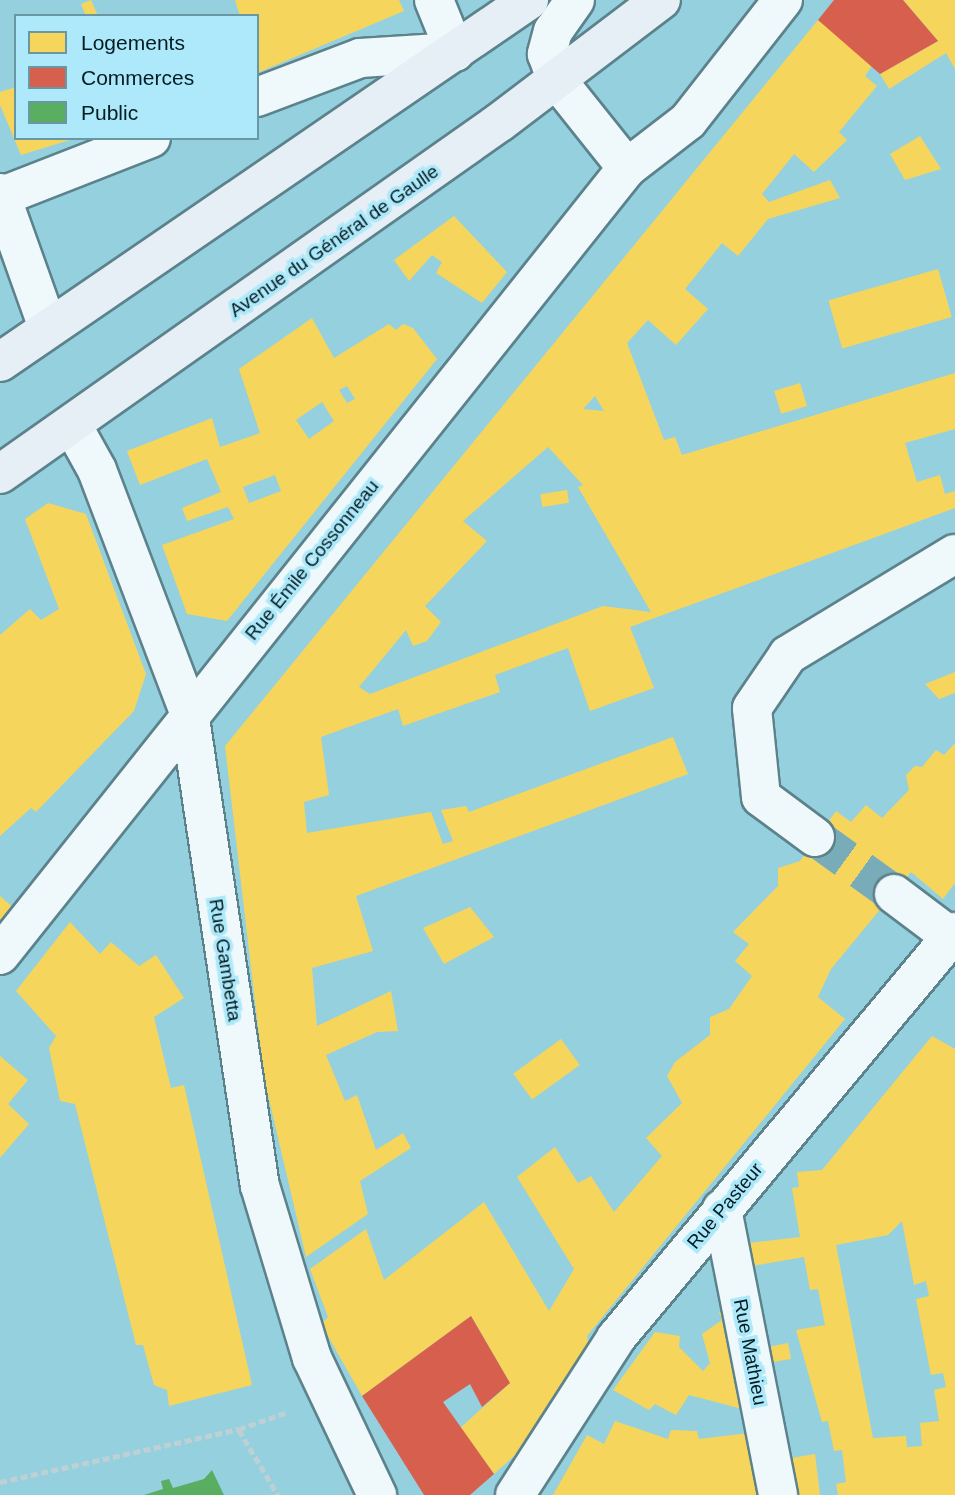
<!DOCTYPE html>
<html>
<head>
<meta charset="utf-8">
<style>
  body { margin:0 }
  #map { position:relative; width:955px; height:1495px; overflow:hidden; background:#95d0df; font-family:Helvetica,sans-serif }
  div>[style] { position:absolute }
  .homes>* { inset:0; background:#f6d55c; transform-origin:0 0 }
  .shops>* { inset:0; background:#d6604d }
  .public>* { inset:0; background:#5aae61 }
  .minor-tunnel>* { height:38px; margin-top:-19px; transform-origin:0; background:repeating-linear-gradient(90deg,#78acb9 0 38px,transparent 0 57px) }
  .path>* { height:4.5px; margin-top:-2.25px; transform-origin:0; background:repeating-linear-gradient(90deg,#bed0d4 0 7px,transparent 0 10.5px) }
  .roads { filter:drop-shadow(2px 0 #5c828c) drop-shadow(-2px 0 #5c828c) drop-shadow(0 2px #5c828c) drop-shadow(0 -2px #5c828c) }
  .minor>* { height:38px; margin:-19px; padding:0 19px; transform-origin:19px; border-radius:19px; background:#eff8fa }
  .major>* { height:38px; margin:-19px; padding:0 19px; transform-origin:19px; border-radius:19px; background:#e6eff5 }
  span { translate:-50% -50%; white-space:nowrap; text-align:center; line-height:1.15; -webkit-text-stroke:7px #ade9fa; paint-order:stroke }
  .street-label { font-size:19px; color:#041c22 }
  .legend { position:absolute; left:14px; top:14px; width:245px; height:126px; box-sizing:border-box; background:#ade9fa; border:2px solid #6997a4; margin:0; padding:9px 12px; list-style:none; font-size:21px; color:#041c22 }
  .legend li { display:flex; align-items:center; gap:14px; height:35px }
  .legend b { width:35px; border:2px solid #6997a4 }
</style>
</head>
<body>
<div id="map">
  <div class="homes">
    <i style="clip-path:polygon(91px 0,98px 16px,86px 16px,81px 4px)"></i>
    <i style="clip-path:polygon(235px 0,399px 0,404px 11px,257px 73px,257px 16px,240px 16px)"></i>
    <i style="clip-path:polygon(903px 0,955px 0,955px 69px,946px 53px,889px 89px,880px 74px,938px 41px)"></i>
    <i style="clip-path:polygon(evenodd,818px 20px,873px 64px,865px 76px,877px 86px,839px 132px,847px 140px,814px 172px,794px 154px,762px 194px,769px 202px,830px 180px,840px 198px,768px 219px,738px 256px,722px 243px,685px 289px,708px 309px,676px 345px,648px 320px,627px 343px,664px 440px,675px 437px,682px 455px,955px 373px,955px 429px,905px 443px,917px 482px,940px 475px,945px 494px,955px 491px,955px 508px,630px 627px,654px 688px,590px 711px,568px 648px,495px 675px,500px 692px,403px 726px,398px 709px,321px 737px,329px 795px,304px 802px,307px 833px,431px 812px,443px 844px,453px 841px,441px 810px,466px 806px,469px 812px,673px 737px,688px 774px,356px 896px,373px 951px,312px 968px,317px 1026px,391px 991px,398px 1031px,377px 1032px,326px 1055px,345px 1101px,357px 1095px,376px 1150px,403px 1133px,411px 1148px,360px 1181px,368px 1214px,306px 1257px,264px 1078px,225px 746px,818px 20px,595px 396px,604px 411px,583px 409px,595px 396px,818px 20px,548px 447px,583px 485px,578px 487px,651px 612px,603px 606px,370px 694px,359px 687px,406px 630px,413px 646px,427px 641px,441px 622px,425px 606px,487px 541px,463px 521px,548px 447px)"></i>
    <i style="clip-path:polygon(16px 87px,16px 138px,73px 139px,21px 155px,0 105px,0 92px)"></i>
    <i style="clip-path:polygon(920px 136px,941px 169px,905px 180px,890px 154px)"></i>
    <i style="clip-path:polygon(454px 216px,507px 272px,482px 303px,436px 273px,442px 262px,432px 255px,409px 281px,394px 260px)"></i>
    <i style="left:938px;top:269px;width:50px;height:114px;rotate:74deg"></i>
    <i style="clip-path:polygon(evenodd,312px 318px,334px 358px,389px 324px,396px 330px,403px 324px,413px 328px,437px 359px,227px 621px,187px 614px,162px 545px,234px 519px,228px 507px,187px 521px,182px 508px,221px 492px,207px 459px,140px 485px,127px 451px,212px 418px,220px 447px,260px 433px,239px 369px,312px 318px,347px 386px,355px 399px,347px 403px,339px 390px,347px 386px,312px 318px,322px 402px,334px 421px,309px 439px,296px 420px,322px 402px,312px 318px,275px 475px,281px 491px,249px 503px,243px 487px,275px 475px)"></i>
    <i style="left:800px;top:383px;width:24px;height:27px;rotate:73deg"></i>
    <i style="left:567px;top:490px;width:13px;height:27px;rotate:81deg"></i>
    <i style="clip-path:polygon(48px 503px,86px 514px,146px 674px,134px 711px,36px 812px,31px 808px,0 836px,0 635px,30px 609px,41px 620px,59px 609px,25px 519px)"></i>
    <i style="clip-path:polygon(955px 672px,955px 693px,939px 699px,925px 684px)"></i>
    <i style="clip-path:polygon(955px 743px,955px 883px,943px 899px,911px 872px,831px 969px,818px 997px,845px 1019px,587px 1336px,589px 1346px,542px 1431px,494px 1474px,460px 1428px,510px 1383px,471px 1316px,362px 1396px,321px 1324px,328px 1317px,310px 1269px,366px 1229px,384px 1280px,484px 1202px,549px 1311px,574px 1269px,517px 1177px,555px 1147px,578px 1183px,591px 1176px,614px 1212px,662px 1156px,646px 1138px,682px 1103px,667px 1076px,675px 1062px,710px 1035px,710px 1017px,729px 1009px,752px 976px,735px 961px,749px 944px,733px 932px,778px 886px,778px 868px,800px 861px,836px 811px,851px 822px,866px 805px,882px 818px,909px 790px,906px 775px,915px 766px,922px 767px,936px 750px,944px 755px)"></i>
    <i style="clip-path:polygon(0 896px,16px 910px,0 929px)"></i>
    <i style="clip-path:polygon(470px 907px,494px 937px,444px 964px,423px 928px)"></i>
    <i style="clip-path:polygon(70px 922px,100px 954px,111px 942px,139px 966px,156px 955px,184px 998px,154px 1017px,171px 1088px,184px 1085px,252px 1385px,169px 1406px,167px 1390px,154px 1385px,143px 1345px,136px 1345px,75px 1104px,60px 1101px,49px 1048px,56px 1036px,16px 991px)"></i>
    <i style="clip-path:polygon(evenodd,932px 1036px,955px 1049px,955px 1495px,838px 1495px,836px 1484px,846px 1482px,842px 1450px,834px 1451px,828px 1421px,822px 1422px,796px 1330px,825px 1325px,818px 1289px,810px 1290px,804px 1257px,752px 1266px,748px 1243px,800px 1237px,792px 1188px,799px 1187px,797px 1172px,822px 1170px,932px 1036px,902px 1221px,914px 1285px,926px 1281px,929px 1296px,916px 1299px,931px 1375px,943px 1373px,946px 1387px,934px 1390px,939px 1421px,920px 1423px,922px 1446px,907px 1447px,906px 1436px,873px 1438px,836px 1245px,888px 1235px,902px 1221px)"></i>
    <i style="left:561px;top:1039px;width:32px;height:59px;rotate:54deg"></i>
    <i style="clip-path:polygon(0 1056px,28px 1080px,8px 1104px,29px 1124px,0 1158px)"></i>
    <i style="clip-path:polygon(727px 1308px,746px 1410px,689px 1395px,676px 1415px,655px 1404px,649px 1410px,613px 1390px,655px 1332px,680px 1336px,679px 1347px,703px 1371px,710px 1363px,702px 1334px,722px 1320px,719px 1312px)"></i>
    <i style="left:788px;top:1343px;width:16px;height:22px;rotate:79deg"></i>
    <i style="clip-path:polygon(615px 1421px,668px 1439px,671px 1430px,697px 1431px,699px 1439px,749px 1433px,761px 1495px,553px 1495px,587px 1435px,604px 1444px)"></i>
    <i style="clip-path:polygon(815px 1454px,820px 1495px,792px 1495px,785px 1459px)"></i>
  </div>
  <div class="shops">
    <i style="clip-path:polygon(834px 0,903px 0,938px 41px,880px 74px,818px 20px)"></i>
    <i style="clip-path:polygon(471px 1316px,510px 1383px,482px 1407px,470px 1384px,443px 1402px,494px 1474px,470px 1495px,424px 1495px,362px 1396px)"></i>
  </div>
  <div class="public">
    <i style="clip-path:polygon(212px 1470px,224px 1495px,144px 1495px,163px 1489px,161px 1481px,169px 1479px,173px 1488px,204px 1479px)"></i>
  </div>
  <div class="minor-tunnel">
    <i style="left:815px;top:837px;width:97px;rotate:35.8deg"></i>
  </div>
  <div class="path">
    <i style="left:239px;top:1430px;width:76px;rotate:59deg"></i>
    <i style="left:0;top:1482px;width:245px;rotate:-12.5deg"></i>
    <i style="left:239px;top:1429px;width:49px;rotate:-19.2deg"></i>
  </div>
  <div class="roads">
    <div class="minor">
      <i style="left:575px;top:0;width:38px;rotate:125deg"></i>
      <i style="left:553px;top:31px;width:24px;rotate:105deg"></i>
      <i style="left:547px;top:54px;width:27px;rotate:70deg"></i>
      <i style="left:556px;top:79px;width:114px;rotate:51.4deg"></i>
      <i style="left:257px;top:97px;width:110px;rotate:-20.7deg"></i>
      <i style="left:360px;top:58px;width:95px;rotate:-3.6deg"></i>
      <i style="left:455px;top:52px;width:56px;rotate:-112deg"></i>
      <i style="left:0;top:193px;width:143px;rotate:70.4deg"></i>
      <i style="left:0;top:197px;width:162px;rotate:-21.3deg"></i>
      <i style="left:72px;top:425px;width:51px;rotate:60.9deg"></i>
      <i style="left:97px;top:470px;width:259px;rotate:69.2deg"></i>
      <i style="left:189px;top:712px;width:479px;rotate:81.5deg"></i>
      <i style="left:260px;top:1186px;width:180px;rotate:73.2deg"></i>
      <i style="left:312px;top:1358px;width:152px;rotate:64.6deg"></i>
      <i style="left:815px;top:837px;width:67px;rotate:-143.5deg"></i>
      <i style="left:761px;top:797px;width:89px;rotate:-95.8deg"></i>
      <i style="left:752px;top:708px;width:64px;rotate:-55.8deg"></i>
      <i style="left:788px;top:655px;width:195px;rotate:-31.2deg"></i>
      <i style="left:894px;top:894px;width:71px;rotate:37deg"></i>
      <i style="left:0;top:955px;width:1006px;rotate:-51.46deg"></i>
      <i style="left:627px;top:168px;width:77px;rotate:-37.6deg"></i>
      <i style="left:688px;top:121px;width:154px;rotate:-51.9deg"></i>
      <i style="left:722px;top:1209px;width:291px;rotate:78.9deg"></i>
      <i style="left:515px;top:1495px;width:187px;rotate:-57.2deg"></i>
      <i style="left:616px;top:1338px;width:529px;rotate:-50.14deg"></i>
    </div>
    <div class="major">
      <i style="left:0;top:362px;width:641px;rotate:-34.38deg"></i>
      <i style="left:0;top:474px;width:611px;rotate:-35.15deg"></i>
      <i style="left:500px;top:122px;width:202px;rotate:-37.2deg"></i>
    </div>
  </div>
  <div class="street-label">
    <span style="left:334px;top:241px;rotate:-35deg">Avenue du Général de Gaulle</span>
    <span style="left:312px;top:560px;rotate:-51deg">Rue Émile Cossonneau</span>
    <span style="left:225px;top:960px;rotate:81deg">Rue Gambetta</span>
    <span style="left:725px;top:1206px;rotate:-50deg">Rue Pasteur</span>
    <span style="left:750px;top:1352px;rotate:79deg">Rue Mathieu</span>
  </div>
  <ul class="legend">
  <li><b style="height:19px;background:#f6d55c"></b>Logements</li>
  <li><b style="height:19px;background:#d6604d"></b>Commerces</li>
  <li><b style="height:19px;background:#5aae61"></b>Public</li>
  </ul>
</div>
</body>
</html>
